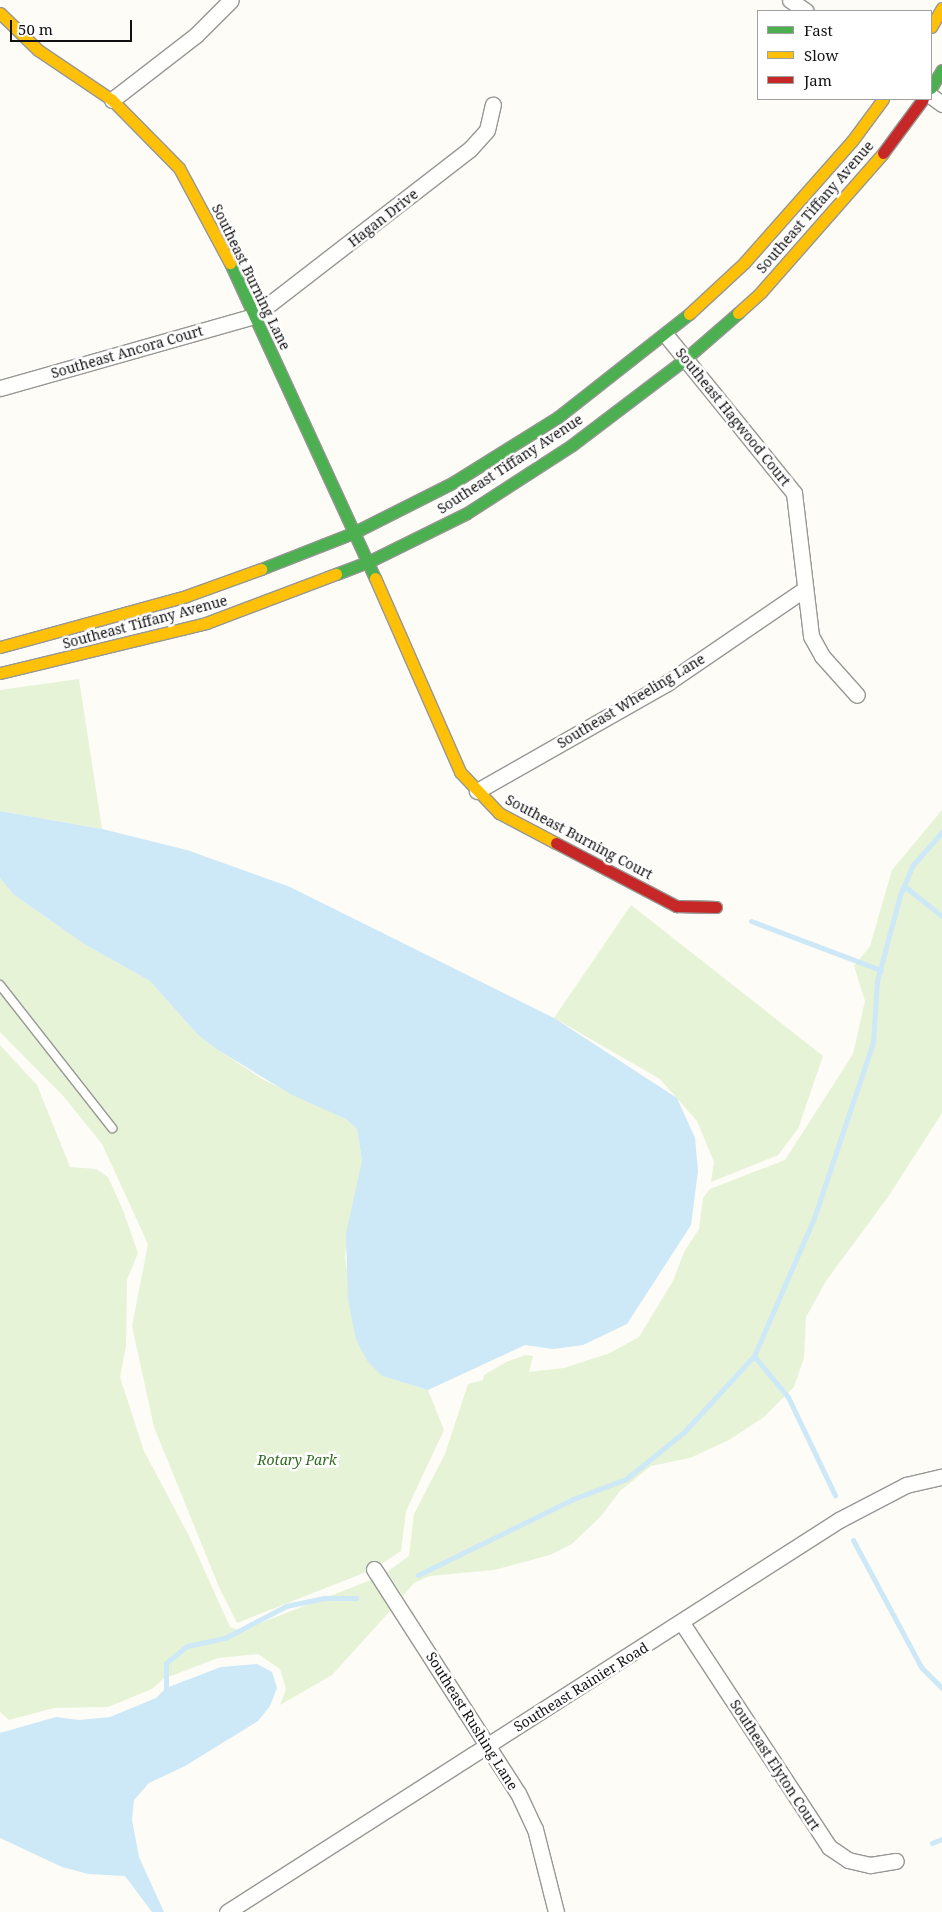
<!DOCTYPE html>
<html>
<head>
<meta charset="utf-8">
<style>
  body { margin:0 }
  #map { position:relative; width:942px; height:1912px; overflow:hidden; background:#fdfcf7; font-family:"Noto Serif",serif }
  div>[style] { position:absolute }
  .green>* { inset:0; background:#e7f3d7 }
  .water>* { inset:0; background:#cde8f7 }
  .stream>* { height:5px; margin:-2.5px; padding:0 2.5px; transform-origin:2.5px; border-radius:2.5px; background:#cde8f7 }
  .roads { filter:drop-shadow(1px 0 #979795) drop-shadow(-1px 0 #979795) drop-shadow(0 1px #979795) drop-shadow(0 -1px #979795) }
  .lane>* { height:8px; margin:-4px; padding:0 4px; transform-origin:4px; border-radius:4px; background:#fffffe }
  .street>* { height:15px; margin:-7.5px; padding:0 7.5px; transform-origin:7.5px; border-radius:7.5px; background:#fffffe }
  .fast>* { height:11px; margin:-5.5px; padding:0 5.5px; transform-origin:5.5px; border-radius:5.5px; background:#4caf50 }
  .slow>* { height:11px; margin:-5.5px; padding:0 5.5px; transform-origin:5.5px; border-radius:5.5px; background:#ffc107 }
  .jam>* { height:11px; margin:-5.5px; padding:0 5.5px; transform-origin:5.5px; border-radius:5.5px; background:#c62828 }
  span { translate:-50% -50%; white-space:nowrap; text-align:center; line-height:1.15; -webkit-text-stroke:5px #fff; paint-order:stroke }
  .street-label { font-size:14px; color:#111 }
  .park-label { font-size:14px; color:#2f6b1f; font-style:italic }
  .legend { position:absolute; left:757px; top:10px; width:175px; height:90px; box-sizing:border-box; background:#fff; border:1px solid #a0a0a0; margin:0; padding:6px 9px; list-style:none; font-size:15px; color:#111 }
  .legend li { display:flex; align-items:center; gap:10px; height:25px }
  .legend b { width:25px; border:1px solid #a0a0a0 }
  .scale { position:absolute; left:10px; top:20px; width:122px; height:22px; box-sizing:border-box; border:2px solid #111; border-top:0; padding-left:6px; font-size:15px; line-height:18px; white-space:nowrap; color:#111; -webkit-text-stroke:4px #fff; paint-order:stroke }
</style>
</head>
<body>
<div id="map">
  <div class="green">
    <i style="clip-path:polygon(79px 679px,102px 829px,0 811px,0 690px)"></i>
    <i style="clip-path:polygon(942px 810px,942px 1113px,888px 1197px,826px 1281px,806px 1317px,804px 1358px,794px 1387px,764px 1417px,729px 1440px,690px 1458px,651px 1466px,620px 1491px,601px 1516px,572px 1544px,550px 1555px,494px 1570px,430px 1576px,414px 1583px,403px 1596px,387px 1572px,409px 1556px,414px 1514px,445px 1454px,468px 1384px,483px 1380px,484px 1375px,506px 1362px,526px 1355px,533px 1356px,529px 1372px,564px 1368px,610px 1353px,639px 1337px,673px 1281px,684px 1252px,699px 1229px,703px 1198px,710px 1189px,785px 1160px,853px 1054px,865px 1001px,854px 966px,870px 946px,892px 870px)"></i>
    <i style="clip-path:polygon(0 878px,13px 894px,84px 944px,150px 981px,198px 1035px,218px 1050px,264px 1080px,346px 1119px,357px 1129px,362px 1161px,345px 1256px,356px 1340px,382px 1376px,428px 1390px,444px 1430px,406px 1511px,401px 1551px,374px 1569px,237px 1623px,219px 1587px,154px 1427px,132px 1326px,148px 1244px,102px 1144px,64px 1097px,0 1032px)"></i>
    <i style="clip-path:polygon(631px 905px,823px 1056px,798px 1129px,778px 1155px,711px 1182px,714px 1162px,697px 1121px,660px 1079px,554px 1018px)"></i>
    <i style="clip-path:polygon(0 1045px,37px 1085px,70px 1167px,96px 1169px,108px 1177px,123px 1210px,138px 1253px,127px 1280px,126px 1347px,120px 1377px,144px 1451px,189px 1536px,230px 1627px,240px 1631px,371px 1580px,391px 1610px,332px 1675px,280px 1705px,286px 1689px,280px 1669px,258px 1654px,218px 1658px,163px 1679px,152px 1689px,108px 1707px,54px 1708px,9px 1720px,0 1712px)"></i>
  </div>
  <div class="water">
    <i style="clip-path:polygon(0 811px,102px 829px,187px 850px,290px 887px,554px 1018px,677px 1098px,695px 1138px,698px 1171px,691px 1225px,627px 1324px,583px 1345px,553px 1349px,525px 1345px,428px 1390px,382px 1376px,368px 1362px,356px 1340px,348px 1299px,346px 1234px,362px 1161px,357px 1129px,346px 1119px,292px 1095px,218px 1050px,198px 1035px,150px 981px,84px 944px,13px 894px,0 878px)"></i>
    <i style="clip-path:polygon(257px 1664px,272px 1672px,277px 1688px,270px 1706px,258px 1721px,185px 1766px,149px 1783px,134px 1800px,132px 1820px,139px 1857px,164px 1912px,152px 1912px,125px 1876px,88px 1874px,62px 1867px,0 1838px,0 1733px,56px 1717px,79px 1720px,110px 1717px,156px 1698px,166px 1688px,221px 1667px)"></i>
  </div>
  <div class="stream">
    <i style="left:904px;top:886px;width:48px;rotate:38.3deg"></i>
    <i style="left:751px;top:921px;width:139px;rotate:20.7deg"></i>
    <i style="left:754px;top:1356px;width:53px;rotate:50.3deg"></i>
    <i style="left:788px;top:1397px;width:109px;rotate:64.4deg"></i>
    <i style="left:853px;top:1540px;width:144px;rotate:61.8deg"></i>
    <i style="left:921px;top:1667px;width:30px;rotate:45deg"></i>
    <i style="left:418px;top:1575px;width:173px;rotate:-26.1deg"></i>
    <i style="left:573px;top:1499px;width:57px;rotate:-20.7deg"></i>
    <i style="left:626px;top:1479px;width:75px;rotate:-39deg"></i>
    <i style="left:684px;top:1432px;width:103px;rotate:-47.4deg"></i>
    <i style="left:754px;top:1356px;width:150px;rotate:-66.5deg"></i>
    <i style="left:814px;top:1218px;width:185px;rotate:-71.4deg"></i>
    <i style="left:873px;top:1043px;width:62px;rotate:-86.3deg"></i>
    <i style="left:877px;top:981px;width:89px;rotate:-75deg"></i>
    <i style="left:900px;top:895px;width:33px;rotate:-67deg"></i>
    <i style="left:913px;top:865px;width:44px;rotate:-48.7deg"></i>
    <i style="left:166px;top:1688px;width:25px;rotate:-90deg"></i>
    <i style="left:166px;top:1663px;width:27px;rotate:-39deg"></i>
    <i style="left:187px;top:1646px;width:39px;rotate:-12deg"></i>
    <i style="left:225px;top:1638px;width:69px;rotate:-27.7deg"></i>
    <i style="left:286px;top:1606px;width:40px;rotate:-12deg"></i>
    <i style="left:325px;top:1598px;width:31px"></i>
    <i style="left:932px;top:1843px;width:11px;rotate:-22deg"></i>
  </div>
  <div class="roads">
    <div class="lane">
      <i style="left:0;top:985px;width:182px;rotate:51.9deg"></i>
    </div>
    <div class="street">
      <i style="left:790px;top:0;width:19px;rotate:35deg"></i>
      <i style="left:931px;top:96px;width:14px;rotate:36deg"></i>
      <i style="left:112px;top:100px;width:106px;rotate:-37.7deg"></i>
      <i style="left:196px;top:35px;width:49px;rotate:-45deg"></i>
      <i style="left:666px;top:335px;width:203px;rotate:51deg"></i>
      <i style="left:794px;top:493px;width:144px;rotate:83.2deg"></i>
      <i style="left:811px;top:636px;width:23px;rotate:61deg"></i>
      <i style="left:822px;top:656px;width:52px;rotate:48.1deg"></i>
      <i style="left:0;top:388px;width:264px;rotate:-15.8deg"></i>
      <i style="left:254px;top:316px;width:273px;rotate:-37.7deg"></i>
      <i style="left:470px;top:149px;width:25px;rotate:-48deg"></i>
      <i style="left:487px;top:130px;width:26px;rotate:-77deg"></i>
      <i style="left:477px;top:791px;width:219px;rotate:-29.6deg"></i>
      <i style="left:667px;top:683px;width:167px;rotate:-34.3deg"></i>
      <i style="left:374px;top:1569px;width:266px;rotate:57.3deg"></i>
      <i style="left:518px;top:1793px;width:40px;rotate:65deg"></i>
      <i style="left:535px;top:1829px;width:86px;rotate:75.8deg"></i>
      <i style="left:682px;top:1623px;width:268px;rotate:56.7deg"></i>
      <i style="left:829px;top:1847px;width:23px;rotate:34deg"></i>
      <i style="left:848px;top:1860px;width:23px;rotate:13deg"></i>
      <i style="left:870px;top:1865px;width:26px;rotate:-9deg"></i>
      <i style="left:227px;top:1912px;width:727px;rotate:-32.64deg"></i>
      <i style="left:839px;top:1520px;width:76px;rotate:-27.6deg"></i>
      <i style="left:906px;top:1485px;width:37px;rotate:-13deg"></i>
    </div>
    <div class="fast">
      <i style="left:931px;top:88px;width:21px;rotate:-59deg"></i>
      <i style="left:230px;top:263px;width:347px;rotate:65.3deg"></i>
      <i style="left:261px;top:569px;width:99px;rotate:-21.4deg"></i>
      <i style="left:353px;top:533px;width:113px;rotate:-26.8deg"></i>
      <i style="left:454px;top:482px;width:123px;rotate:-32deg"></i>
      <i style="left:558px;top:417px;width:167px;rotate:-38.2deg"></i>
      <i style="left:336px;top:574px;width:34px;rotate:-21deg"></i>
      <i style="left:368px;top:562px;width:110px;rotate:-26.3deg"></i>
      <i style="left:467px;top:513px;width:125px;rotate:-32.9deg"></i>
      <i style="left:572px;top:445px;width:141px;rotate:-37.2deg"></i>
      <i style="left:684px;top:360px;width:72px;rotate:-41deg"></i>
    </div>
    <div class="slow">
      <i style="left:0;top:13px;width:53px;rotate:44.2deg"></i>
      <i style="left:38px;top:50px;width:89px;rotate:34deg"></i>
      <i style="left:112px;top:100px;width:95px;rotate:45.4deg"></i>
      <i style="left:179px;top:168px;width:108px;rotate:61.8deg"></i>
      <i style="left:931px;top:27px;width:22px;rotate:-60deg"></i>
      <i style="left:738px;top:313px;width:31px;rotate:-42deg"></i>
      <i style="left:761px;top:292px;width:185px;rotate:-48.7deg"></i>
      <i style="left:689px;top:314px;width:75px;rotate:-42.8deg"></i>
      <i style="left:744px;top:263px;width:163px;rotate:-48.5deg"></i>
      <i style="left:852px;top:141px;width:52px;rotate:-53.6deg"></i>
      <i style="left:375px;top:578px;width:212px;rotate:66.3deg"></i>
      <i style="left:460px;top:772px;width:57px;rotate:46.4deg"></i>
      <i style="left:499px;top:813px;width:64px;rotate:27.8deg"></i>
      <i style="left:0;top:647px;width:193px;rotate:-15.3deg"></i>
      <i style="left:186px;top:596px;width:80px;rotate:-19.8deg"></i>
      <i style="left:0;top:673px;width:212px;rotate:-13.6deg"></i>
      <i style="left:206px;top:623px;width:139px;rotate:-20.7deg"></i>
    </div>
    <div class="jam">
      <i style="left:883px;top:153px;width:67px;rotate:-53.5deg"></i>
      <i style="left:556px;top:843px;width:136px;rotate:27.7deg"></i>
      <i style="left:676px;top:906px;width:40px;rotate:1.4deg"></i>
    </div>
  </div>
  <div class="street-label">
    <span style="left:815px;top:207px;rotate:-49deg">Southeast Tiffany Avenue</span>
    <span style="left:383px;top:218px;rotate:-38deg">Hagan Drive</span>
    <span style="left:251px;top:277px;rotate:64deg">Southeast Burning Lane</span>
    <span style="left:127px;top:352px;rotate:-16deg">Southeast Ancora Court</span>
    <span style="left:733px;top:417px;rotate:51deg">Southeast Hagwood Court</span>
    <span style="left:510px;top:464px;rotate:-33deg">Southeast Tiffany Avenue</span>
    <span style="left:145px;top:622px;rotate:-15deg">Southeast Tiffany Avenue</span>
    <span style="left:631px;top:701px;rotate:-31deg">Southeast Wheeling Lane</span>
    <span style="left:579px;top:837px;rotate:28deg">Southeast Burning Court</span>
    <span style="left:581px;top:1687px;rotate:-32deg">Southeast Rainier Road</span>
    <span style="left:472px;top:1721px;rotate:58deg">Southeast Rushing Lane</span>
    <span style="left:775px;top:1765px;rotate:57deg">Southeast Elyton Court</span>
  </div>
  <div class="park-label">
    <span style="left:297px;top:1460px">Rotary Park</span>
  </div>
  <ul class="legend">
  <li><b style="height:6px;background:#4caf50"></b>Fast</li>
  <li><b style="height:6px;background:#ffc107"></b>Slow</li>
  <li><b style="height:6px;background:#c62828"></b>Jam</li>
  </ul>
  <div class="scale">50 m</div>
</div>
</body>
</html>
